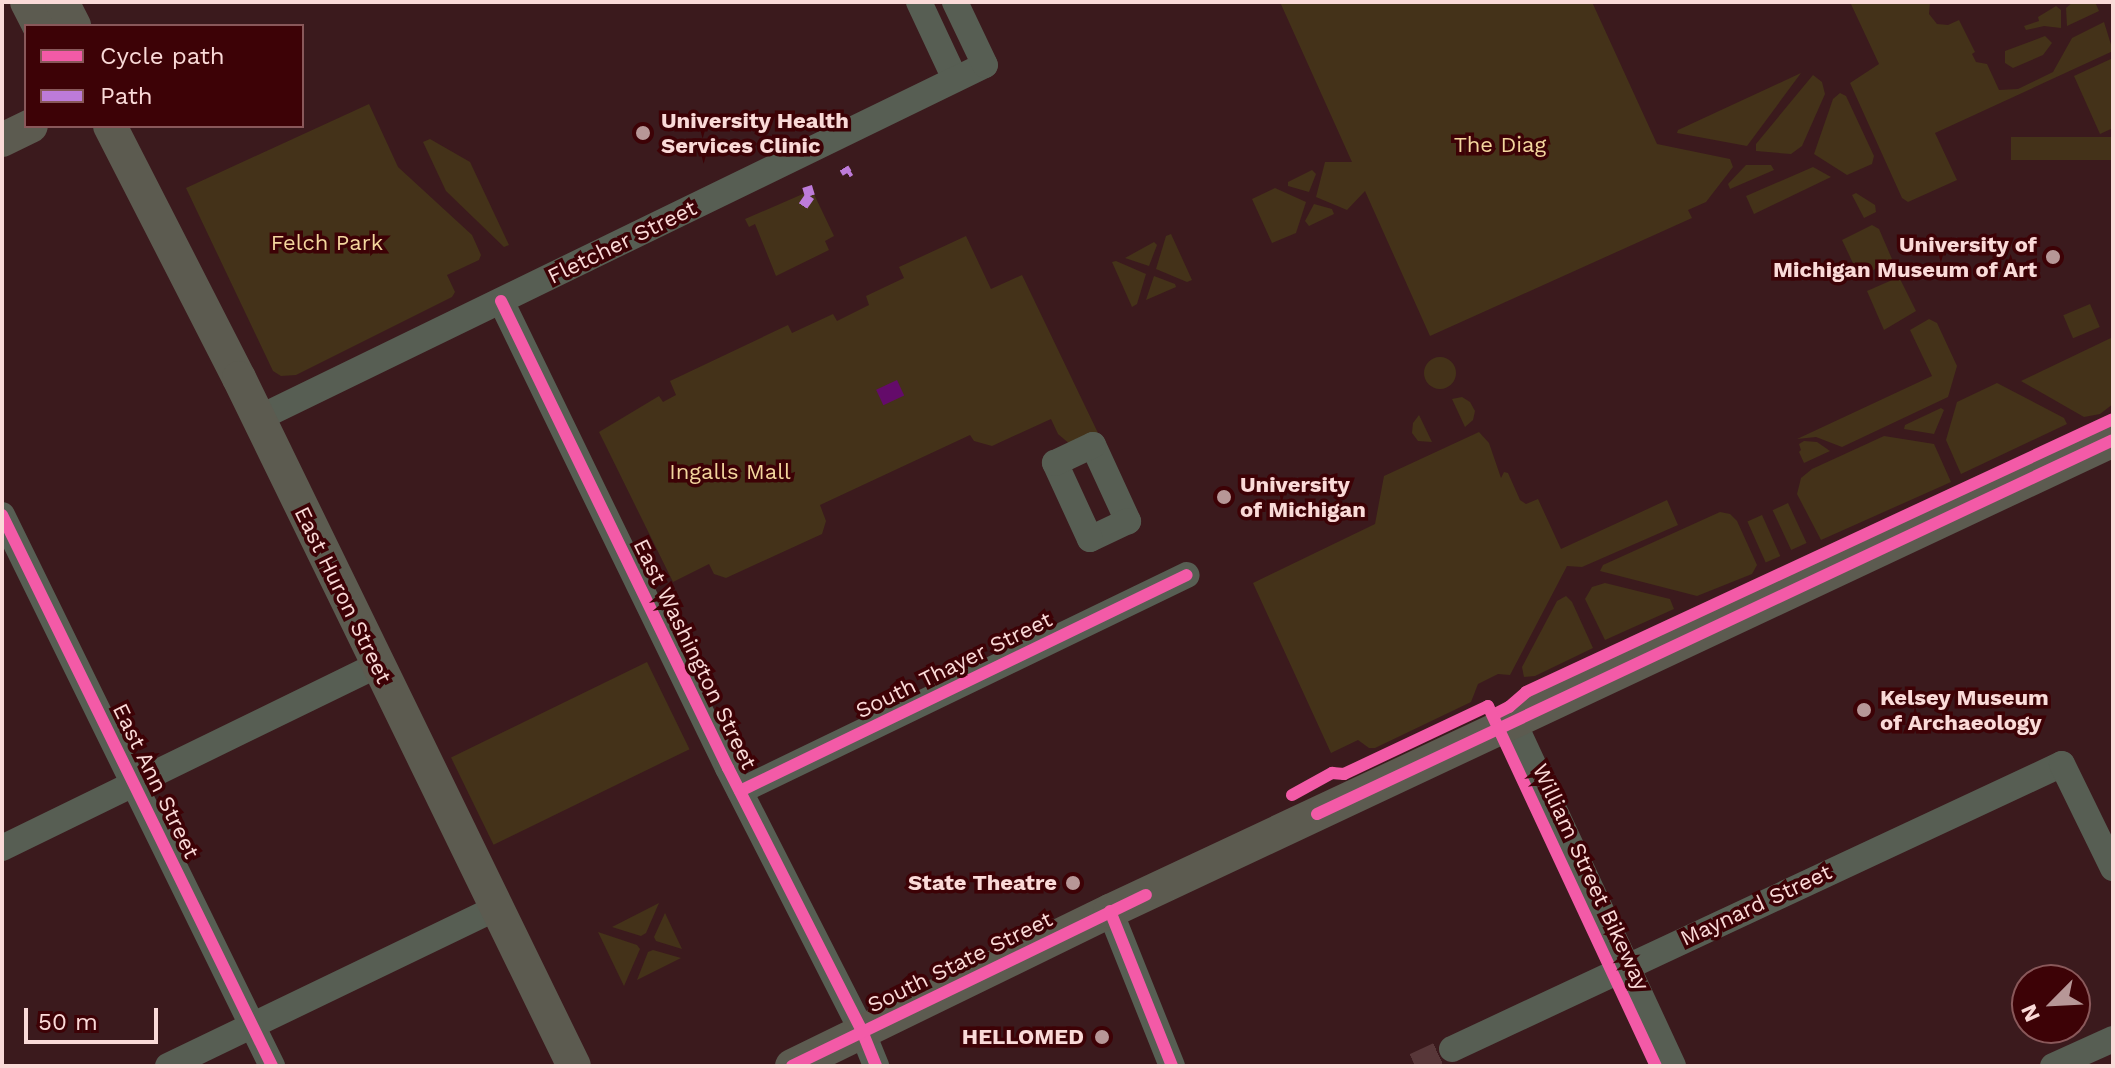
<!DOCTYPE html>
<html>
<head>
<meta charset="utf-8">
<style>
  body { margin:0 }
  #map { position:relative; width:2115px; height:1068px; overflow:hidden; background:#3b1a1d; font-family:"Work Sans",sans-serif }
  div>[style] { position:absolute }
  .green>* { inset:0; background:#443219; transform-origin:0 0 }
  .round { border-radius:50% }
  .water>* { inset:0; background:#640b6a; transform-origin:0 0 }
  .minor-tunnel>* { height:26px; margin-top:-13px; transform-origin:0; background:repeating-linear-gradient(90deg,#583739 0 26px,transparent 0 39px) }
  .minor>* { height:26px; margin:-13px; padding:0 13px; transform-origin:13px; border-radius:13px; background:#575e53 }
  .major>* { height:34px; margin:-17px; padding:0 17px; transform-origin:17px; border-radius:17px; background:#5c5b50 }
  .quiet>* { height:10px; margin-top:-5px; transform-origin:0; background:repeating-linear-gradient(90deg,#bd7bd9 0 20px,transparent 0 30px) }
  .cycleway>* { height:12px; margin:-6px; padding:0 6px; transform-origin:6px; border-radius:6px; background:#f35aa7 }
  .dots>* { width:22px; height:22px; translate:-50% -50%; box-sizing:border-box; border:4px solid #3d0206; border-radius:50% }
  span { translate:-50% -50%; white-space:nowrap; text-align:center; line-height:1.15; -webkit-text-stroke:7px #3d0206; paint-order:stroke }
  .poi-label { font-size:22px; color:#fadad8; font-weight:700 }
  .left { translate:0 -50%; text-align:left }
  .right { translate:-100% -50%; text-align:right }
  .park-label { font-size:22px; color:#f3d69d }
  .street-label { font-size:22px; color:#fadad8 }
  .frame { position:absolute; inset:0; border:4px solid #fadad8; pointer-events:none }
  .legend { position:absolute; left:24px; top:24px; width:280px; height:104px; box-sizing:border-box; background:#3d0206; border:2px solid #89585a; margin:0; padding:10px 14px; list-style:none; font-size:24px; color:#fadad8 }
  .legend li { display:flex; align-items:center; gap:16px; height:40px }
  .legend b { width:40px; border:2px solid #89585a }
  .north { position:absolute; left:2011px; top:964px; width:80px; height:80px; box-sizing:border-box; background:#3d0206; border:2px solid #89585a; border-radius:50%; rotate:246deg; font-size:22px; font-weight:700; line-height:32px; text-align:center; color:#fadad8 }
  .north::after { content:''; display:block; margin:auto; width:28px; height:36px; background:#b79797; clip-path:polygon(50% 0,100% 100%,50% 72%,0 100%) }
  .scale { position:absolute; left:24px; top:1008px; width:134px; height:36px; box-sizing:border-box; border:4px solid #fadad8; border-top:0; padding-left:10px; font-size:24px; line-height:28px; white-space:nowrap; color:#fadad8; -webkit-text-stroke:6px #3d0206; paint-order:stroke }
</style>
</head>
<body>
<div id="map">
  <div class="green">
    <i style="clip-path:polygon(1280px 2px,1592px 2px,1657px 144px,1730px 159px,1733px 167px,1706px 202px,1688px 210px,1692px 218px,1430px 336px,1365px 191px,1347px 210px,1316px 197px,1325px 162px,1352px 162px)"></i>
    <i style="clip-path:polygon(1850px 2px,1930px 2px,1929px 14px,1937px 24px,1948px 25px,1959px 20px,1975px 52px,1972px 54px,1976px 62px,1987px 64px,1999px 90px,2018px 89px,2053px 72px,2072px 38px,2104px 22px,2113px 51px,1935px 133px,1957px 180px,1908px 202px,1902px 198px,1850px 83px,1879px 64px)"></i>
    <i style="clip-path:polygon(2073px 2px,2095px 2px,2099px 11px,2067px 26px,2066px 8px)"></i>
    <i style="clip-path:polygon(2056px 6px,2061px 10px,2061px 28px,2044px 26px,2026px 30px,2024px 26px,2039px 21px,2038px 17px)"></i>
    <i style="clip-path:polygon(2045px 36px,2052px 43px,2043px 55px,2013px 68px,2005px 63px,2005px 51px)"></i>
    <i style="clip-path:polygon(2113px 58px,2113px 128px,2100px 134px,2074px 76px)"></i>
    <i style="clip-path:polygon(1801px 73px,1747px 146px,1677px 133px,1678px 130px)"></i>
    <i style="clip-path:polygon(1813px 75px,1822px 82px,1825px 94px,1802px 146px,1791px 154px,1756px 151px,1756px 144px)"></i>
    <i style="clip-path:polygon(1840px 93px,1846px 96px,1874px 156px,1872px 164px,1847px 175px,1814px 154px,1833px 99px)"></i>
    <i style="clip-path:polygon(369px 104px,398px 167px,472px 235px,481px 255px,479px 260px,447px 275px,455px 292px,452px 297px,296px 375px,281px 376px,273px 371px,186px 188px)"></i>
    <i style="left:2113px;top:137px;width:23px;height:102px;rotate:90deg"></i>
    <i style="clip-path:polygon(430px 139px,470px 162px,509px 245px,504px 247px,446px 191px,423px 142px)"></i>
    <i style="clip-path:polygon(1746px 165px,1771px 165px,1774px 170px,1730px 189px,1728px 184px)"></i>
    <i style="clip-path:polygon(1813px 167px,1831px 177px,1754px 214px,1746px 196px)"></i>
    <i style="clip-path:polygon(1312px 170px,1316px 174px,1309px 192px,1288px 186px,1288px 182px)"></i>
    <i style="clip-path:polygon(1275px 188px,1306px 202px,1296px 233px,1272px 243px,1252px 199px)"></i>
    <i style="clip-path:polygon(812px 190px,834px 236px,825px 241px,829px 250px,776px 276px,755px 224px,749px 227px,745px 219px)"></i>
    <i style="clip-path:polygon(1856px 193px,1875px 205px,1876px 212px,1864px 218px,1852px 195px)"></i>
    <i style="clip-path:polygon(1314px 204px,1332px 209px,1334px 214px,1309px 226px,1305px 221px)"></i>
    <i style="clip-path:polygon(1872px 225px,1879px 229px,1892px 259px,1860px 278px,1842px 240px)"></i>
    <i style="clip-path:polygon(1171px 234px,1192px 280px,1187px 282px,1156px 269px,1166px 236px)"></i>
    <i style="clip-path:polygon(966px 236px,991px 289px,1022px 275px,1098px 433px,1071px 445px,1058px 434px,1051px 419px,992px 446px,974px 441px,970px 435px,820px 505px,826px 521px,822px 534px,726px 578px,714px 574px,709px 564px,673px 582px,599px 432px,659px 396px,663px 402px,676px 395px,670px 381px,788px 325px,792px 333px,833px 314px,837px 321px,869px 305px,866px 296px,904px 278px,899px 267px)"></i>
    <i style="clip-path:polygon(1154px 242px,1157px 245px,1149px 266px,1125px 258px)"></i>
    <i style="clip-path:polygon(1116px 261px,1146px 274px,1137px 304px,1132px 307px,1112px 262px)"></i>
    <i style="clip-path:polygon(1154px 276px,1175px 284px,1176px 287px,1146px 300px)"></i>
    <i style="clip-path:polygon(1899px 277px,1916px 311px,1884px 330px,1867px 291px)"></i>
    <i style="left:2090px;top:304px;width:25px;height:29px;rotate:67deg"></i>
    <i style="clip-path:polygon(1929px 319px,1937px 323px,1957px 366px,1948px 397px,1842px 447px,1816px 437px,1797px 439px,1932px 376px,1910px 330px)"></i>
    <i style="clip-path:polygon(2113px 337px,2113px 404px,2100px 414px,2084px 417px,2021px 381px)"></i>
    <i class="round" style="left:1424px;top:357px;width:32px;height:32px"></i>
    <i style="clip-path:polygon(1997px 383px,2064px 418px,2067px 424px,1961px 474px,1946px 440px,1957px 402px)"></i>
    <i style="clip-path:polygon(1462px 397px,1470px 402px,1475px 411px,1473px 420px,1465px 427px,1452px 399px)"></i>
    <i style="clip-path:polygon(1941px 408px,1944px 410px,1934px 434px,1904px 429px,1905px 425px)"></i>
    <i style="clip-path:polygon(1419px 415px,1432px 442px,1418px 441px,1412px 433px,1413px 423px)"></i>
    <i style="clip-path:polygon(1479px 432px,1489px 443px,1501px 478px,1504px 472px,1508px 473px,1520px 500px,1526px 504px,1538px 499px,1561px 549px,1667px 500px,1678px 525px,1582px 567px,1567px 566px,1510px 675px,1498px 674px,1478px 684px,1471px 702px,1375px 748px,1369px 748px,1358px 740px,1331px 753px,1253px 583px,1375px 524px,1384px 476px)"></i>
    <i style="clip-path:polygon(1884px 436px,1934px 444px,1951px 482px,1821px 540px,1797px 494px,1801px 478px,1812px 469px)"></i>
    <i style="clip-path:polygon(1804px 441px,1817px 442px,1830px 451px,1804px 463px,1799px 452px,1801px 450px,1799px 444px)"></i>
    <i style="left:1788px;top:503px;width:44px;height:17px;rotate:65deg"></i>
    <i style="clip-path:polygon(1720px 512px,1730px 514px,1737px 521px,1757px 565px,1752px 574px,1697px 596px,1600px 571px,1603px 565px)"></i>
    <i style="left:1762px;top:515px;width:45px;height:16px;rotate:66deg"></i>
    <i style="clip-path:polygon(1605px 583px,1670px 599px,1674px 609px,1605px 640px,1585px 599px,1592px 587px)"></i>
    <i style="clip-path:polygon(1566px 596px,1572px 602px,1593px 648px,1535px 676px,1524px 677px,1522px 667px,1557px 601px)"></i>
    <i style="left:647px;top:662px;width:97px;height:218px;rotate:64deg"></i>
    <i style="clip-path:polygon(659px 903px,646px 933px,641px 936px,612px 927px)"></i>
    <i style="clip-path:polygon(665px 913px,682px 949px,656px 941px,654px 937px)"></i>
    <i style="clip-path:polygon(598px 932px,637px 945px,640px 949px,624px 986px)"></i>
    <i style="clip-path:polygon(653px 950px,681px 958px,637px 980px,648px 952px)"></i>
  </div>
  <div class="water">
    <i style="left:897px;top:380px;width:17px;height:23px;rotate:65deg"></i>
  </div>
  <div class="minor-tunnel">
    <i style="left:1415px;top:1066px;width:41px;rotate:-24.7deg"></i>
  </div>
  <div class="minor">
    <i style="left:919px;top:2px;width:85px;rotate:64.9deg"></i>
    <i style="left:501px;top:301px;width:519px;rotate:64.08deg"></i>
    <i style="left:728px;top:768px;width:295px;rotate:63deg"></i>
    <i style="left:862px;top:1031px;width:38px;rotate:68deg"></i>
    <i style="left:259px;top:418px;width:807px;rotate:-25.93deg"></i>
    <i style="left:985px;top:65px;width:70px;rotate:-115.5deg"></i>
    <i style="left:1093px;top:445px;width:84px;rotate:65.3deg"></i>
    <i style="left:1128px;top:521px;width:42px;rotate:154.7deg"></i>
    <i style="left:1090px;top:539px;width:84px;rotate:-114.7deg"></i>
    <i style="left:1055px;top:463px;width:42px;rotate:-25.3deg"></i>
    <i style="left:2px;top:515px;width:614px;rotate:63.89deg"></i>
    <i style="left:1513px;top:721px;width:380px;rotate:65.1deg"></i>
    <i style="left:740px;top:791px;width:496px;rotate:-25.8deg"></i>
    <i style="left:2px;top:848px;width:417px;rotate:-26deg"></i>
    <i style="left:1110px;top:911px;width:167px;rotate:68.2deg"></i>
    <i style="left:1452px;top:1049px;width:673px;rotate:-25.04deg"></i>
    <i style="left:2062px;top:764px;width:116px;rotate:63.9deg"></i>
    <i style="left:168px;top:1066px;width:364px;rotate:-25.7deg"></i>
    <i style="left:2053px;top:1066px;width:66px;rotate:-24.2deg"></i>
  </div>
  <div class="major">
    <i style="left:27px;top:2px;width:27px;rotate:63deg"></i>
    <i style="left:62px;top:2px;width:27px;rotate:63deg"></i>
    <i style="left:110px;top:126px;width:283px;rotate:62.9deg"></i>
    <i style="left:239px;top:378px;width:765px;rotate:64.04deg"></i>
    <i style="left:2px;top:140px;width:32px;rotate:-26deg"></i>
    <i style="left:792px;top:1066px;width:354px;rotate:-26deg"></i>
    <i style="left:1110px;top:911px;width:1108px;rotate:-25.15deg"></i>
  </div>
  <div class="quiet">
    <i style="left:844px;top:168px;width:6px;rotate:59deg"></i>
    <i style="left:847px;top:173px;width:4px;rotate:-34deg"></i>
    <i style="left:803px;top:206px;width:12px;rotate:-55deg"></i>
    <i style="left:810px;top:196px;width:10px;rotate:-107deg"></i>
  </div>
  <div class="cycleway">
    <i style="left:501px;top:301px;width:519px;rotate:64.08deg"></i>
    <i style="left:728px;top:768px;width:295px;rotate:63deg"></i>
    <i style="left:862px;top:1031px;width:38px;rotate:68deg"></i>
    <i style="left:2px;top:515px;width:614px;rotate:63.89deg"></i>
    <i style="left:1493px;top:715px;width:18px;rotate:-27deg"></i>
    <i style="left:1509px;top:707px;width:23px;rotate:-41deg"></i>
    <i style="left:1526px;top:692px;width:647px;rotate:-24.94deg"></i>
    <i style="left:740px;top:791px;width:496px;rotate:-25.8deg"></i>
    <i style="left:1292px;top:795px;width:46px;rotate:-28.8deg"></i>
    <i style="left:1332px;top:773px;width:12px;rotate:5deg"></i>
    <i style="left:1344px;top:774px;width:159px;rotate:-25.3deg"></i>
    <i style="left:1488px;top:706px;width:397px;rotate:65deg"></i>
    <i style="left:1317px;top:814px;width:879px;rotate:-25.17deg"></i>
    <i style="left:1110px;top:911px;width:167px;rotate:68.2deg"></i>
    <i style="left:792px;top:1066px;width:393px;rotate:-25.8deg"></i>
  </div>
  <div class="dots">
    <i style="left:643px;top:133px;background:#b79797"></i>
    <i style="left:2053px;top:257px;background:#b79797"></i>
    <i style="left:1224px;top:497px;background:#b79797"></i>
    <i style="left:1864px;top:710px;background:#b79797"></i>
    <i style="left:1073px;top:883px;background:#b79797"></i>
    <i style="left:1102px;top:1037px;background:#b79797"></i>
  </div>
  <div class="poi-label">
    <span class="left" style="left:661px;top:133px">University Health<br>Services Clinic</span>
    <span class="right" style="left:2037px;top:257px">University of<br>Michigan Museum of Art</span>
    <span class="left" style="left:1240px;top:497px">University<br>of Michigan</span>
    <span class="left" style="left:1880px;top:710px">Kelsey Museum<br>of Archaeology</span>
    <span class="right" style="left:1057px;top:883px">State Theatre</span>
    <span class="right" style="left:1084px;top:1037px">HELLOMED</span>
  </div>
  <div class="park-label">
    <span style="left:1500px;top:145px">The Diag</span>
    <span style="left:327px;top:243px">Felch Park</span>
    <span style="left:730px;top:472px">Ingalls Mall</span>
  </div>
  <div class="street-label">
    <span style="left:622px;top:242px;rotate:-26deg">Fletcher Street</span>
    <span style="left:343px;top:595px;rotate:64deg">East Huron Street</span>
    <span style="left:695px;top:654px;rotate:64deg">East Washington Street</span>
    <span style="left:954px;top:665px;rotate:-26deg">South Thayer Street</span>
    <span style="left:156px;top:781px;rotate:64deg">East Ann Street</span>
    <span style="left:1591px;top:877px;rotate:65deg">William Street Bikeway</span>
    <span style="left:1756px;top:905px;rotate:-25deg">Maynard Street</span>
    <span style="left:960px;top:962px;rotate:-26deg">South State Street</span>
  </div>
  <div class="frame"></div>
  <ul class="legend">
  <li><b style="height:10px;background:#f35aa7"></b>Cycle path</li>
  <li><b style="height:10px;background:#bd7bd9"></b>Path</li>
  </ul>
  <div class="north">N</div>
  <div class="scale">50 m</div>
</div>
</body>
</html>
